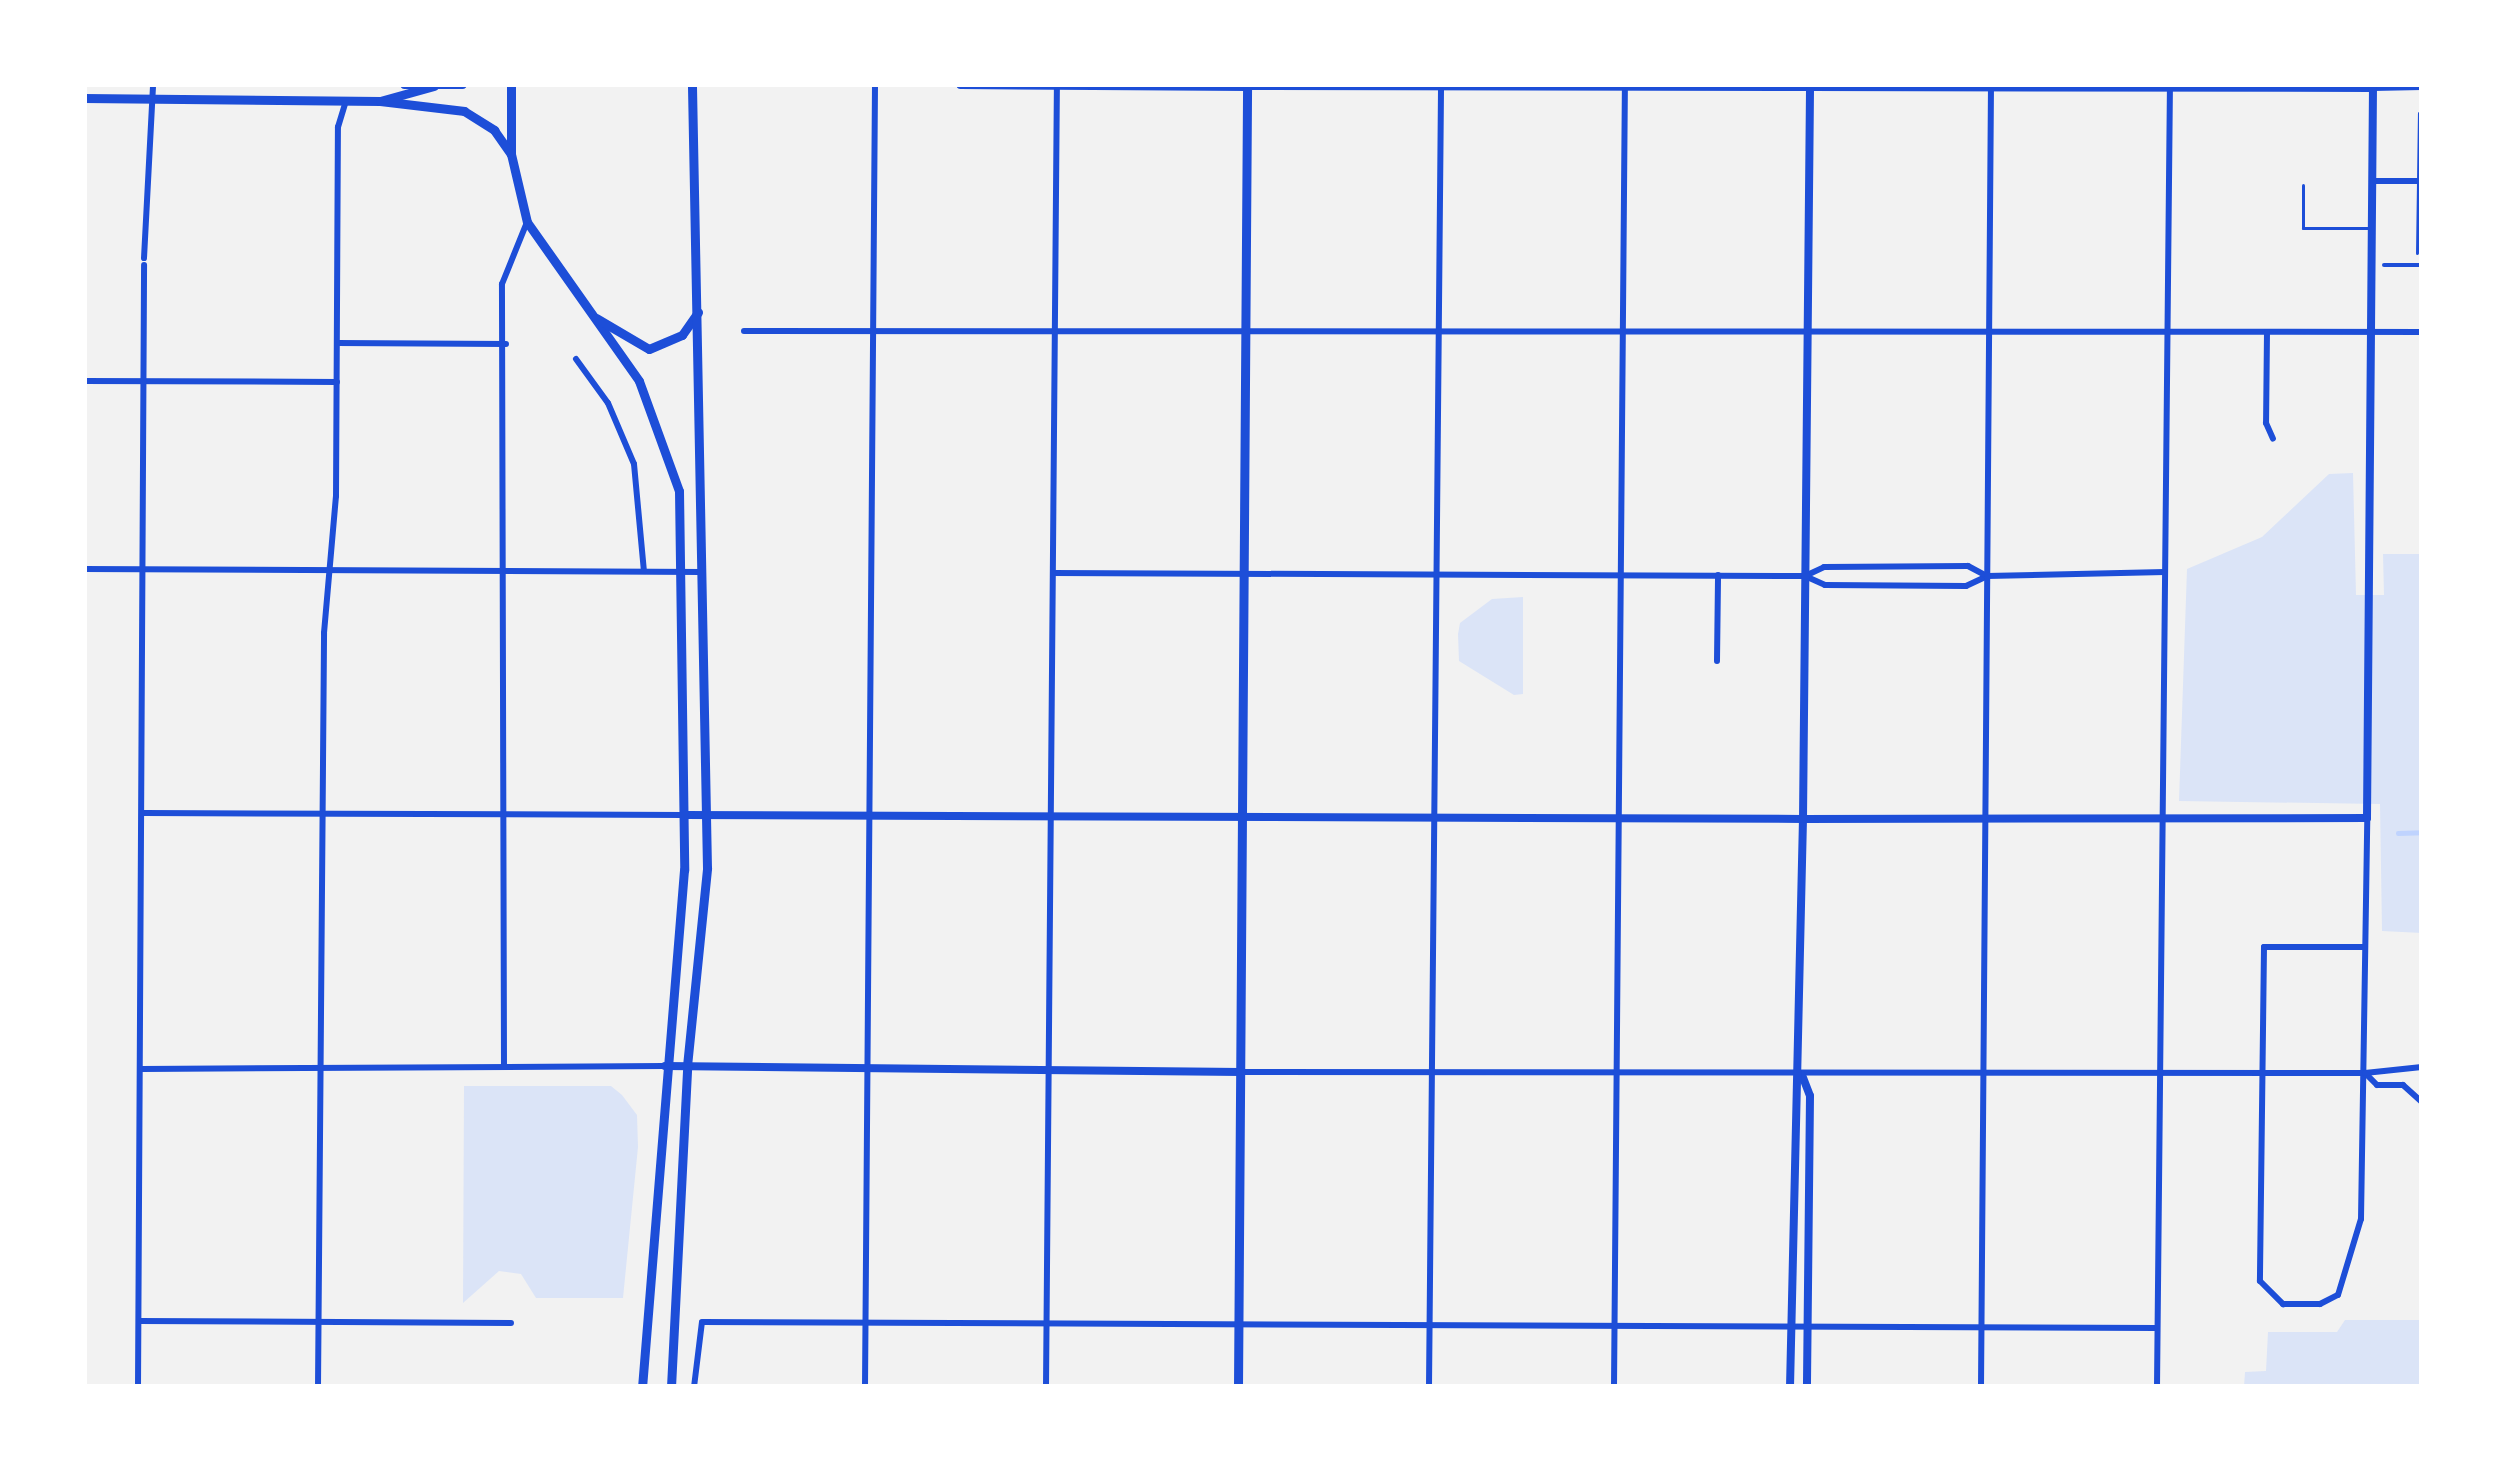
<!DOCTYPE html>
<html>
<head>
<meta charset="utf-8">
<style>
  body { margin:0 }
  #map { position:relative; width:2506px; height:1471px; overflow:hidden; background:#f2f2f2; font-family:"Public Sans",sans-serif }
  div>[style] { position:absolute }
  .green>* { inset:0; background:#dbe4f7 }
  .stream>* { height:4.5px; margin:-2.25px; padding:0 2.25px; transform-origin:2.25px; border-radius:2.25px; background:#bfd3fe }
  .service>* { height:3px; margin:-1.5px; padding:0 1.5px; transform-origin:1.5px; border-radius:1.5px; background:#1d4ed8 }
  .pedestrian>* { height:4.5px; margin:-2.25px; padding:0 2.25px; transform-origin:2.25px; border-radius:2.25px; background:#1d4ed8 }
  .minor>* { height:6px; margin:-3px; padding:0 3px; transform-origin:3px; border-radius:3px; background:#1d4ed8 }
  .tertiary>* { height:8px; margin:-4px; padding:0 4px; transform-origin:4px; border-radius:4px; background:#1d4ed8 }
  .secondary>* { height:8px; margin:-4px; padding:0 4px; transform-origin:4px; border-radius:4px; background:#1d4ed8 }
  .primary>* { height:9px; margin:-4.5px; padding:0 4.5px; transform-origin:4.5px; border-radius:4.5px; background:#1d4ed8 }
  .trunk>* { height:9px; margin:-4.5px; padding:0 4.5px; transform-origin:4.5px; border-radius:4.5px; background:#1d4ed8 }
  span { translate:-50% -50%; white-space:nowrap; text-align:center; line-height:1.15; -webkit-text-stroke:9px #fff; paint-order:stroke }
  .frame { position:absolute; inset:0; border:87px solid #fff; pointer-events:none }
</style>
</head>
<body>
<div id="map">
  <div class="green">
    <i style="clip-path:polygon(2353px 473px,2356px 595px,2384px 595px,2383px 554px,2422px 554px,2422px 933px,2382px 931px,2380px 804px,2179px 801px,2187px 569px,2262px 537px,2329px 474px)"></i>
    <i style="clip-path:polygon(1523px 597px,1523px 694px,1514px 695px,1459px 661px,1458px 634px,1460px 623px,1492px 599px)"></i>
    <i style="clip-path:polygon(464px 1086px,611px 1086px,622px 1095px,637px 1115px,638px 1147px,623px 1298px,536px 1298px,521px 1274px,499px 1271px,463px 1303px)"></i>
    <i style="clip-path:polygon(2345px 1320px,2422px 1320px,2422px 1387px,2244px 1387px,2245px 1372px,2266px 1371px,2268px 1332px,2337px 1332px)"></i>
  </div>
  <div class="stream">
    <i style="left:2398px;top:833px;width:24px;rotate:-2deg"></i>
  </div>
  <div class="service">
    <i style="left:2303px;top:185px;width:43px;rotate:90deg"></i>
    <i style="left:2303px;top:228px;width:68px"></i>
    <i style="left:2417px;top:253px;width:140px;rotate:-89.2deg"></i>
  </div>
  <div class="pedestrian">
    <i style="left:2384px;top:265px;width:38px"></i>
  </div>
  <div class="minor">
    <i style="left:2373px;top:88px;width:49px;rotate:-1.2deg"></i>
    <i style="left:2373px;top:181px;width:49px"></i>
    <i style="left:144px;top:258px;width:174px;rotate:-87deg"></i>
    <i style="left:744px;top:331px;width:1678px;rotate:0.03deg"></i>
    <i style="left:2267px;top:332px;width:91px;rotate:90.6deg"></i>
    <i style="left:2266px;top:423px;width:17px;rotate:66deg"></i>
    <i style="left:337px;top:343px;width:169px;rotate:0.3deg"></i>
    <i style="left:576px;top:359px;width:54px;rotate:54deg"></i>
    <i style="left:608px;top:403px;width:66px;rotate:66.9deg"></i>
    <i style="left:634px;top:464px;width:107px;rotate:84.7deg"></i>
    <i style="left:84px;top:381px;width:253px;rotate:0.2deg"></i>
    <i style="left:84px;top:569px;width:618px;rotate:0.28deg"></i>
    <i style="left:1053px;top:573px;width:752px;rotate:0.23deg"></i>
    <i style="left:1805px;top:576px;width:22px;rotate:24deg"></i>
    <i style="left:1825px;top:585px;width:141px;rotate:0.4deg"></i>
    <i style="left:1966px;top:586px;width:23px;rotate:-25deg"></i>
    <i style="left:1987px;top:576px;width:178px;rotate:-1.3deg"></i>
    <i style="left:1805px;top:576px;width:21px;rotate:-25deg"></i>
    <i style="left:1824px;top:567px;width:144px;rotate:-0.4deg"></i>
    <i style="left:1968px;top:566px;width:21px;rotate:28deg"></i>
    <i style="left:1717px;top:661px;width:86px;rotate:-89.3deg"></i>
    <i style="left:144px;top:813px;width:540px;rotate:0.21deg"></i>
    <i style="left:2365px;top:947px;width:101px;rotate:180deg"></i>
    <i style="left:2264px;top:947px;width:334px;rotate:90.7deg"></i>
    <i style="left:2260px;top:1281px;width:33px;rotate:45deg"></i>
    <i style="left:2283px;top:1304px;width:37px"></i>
    <i style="left:2320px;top:1304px;width:20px;rotate:-27deg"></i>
    <i style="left:2338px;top:1295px;width:79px;rotate:-73.2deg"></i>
    <i style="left:2361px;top:1219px;width:401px;rotate:-89.1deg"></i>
    <i style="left:504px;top:1067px;width:783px;rotate:-90.15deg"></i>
    <i style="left:502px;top:284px;width:67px;rotate:-68deg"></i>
    <i style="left:142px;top:1069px;width:522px;rotate:-0.33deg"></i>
    <i style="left:1241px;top:1072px;width:1124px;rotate:0.05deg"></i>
    <i style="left:2403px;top:1085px;width:26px;rotate:180deg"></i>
    <i style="left:2377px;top:1085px;width:17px;rotate:-135deg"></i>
    <i style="left:2365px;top:1073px;width:57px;rotate:-6deg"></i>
    <i style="left:2403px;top:1085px;width:25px;rotate:42deg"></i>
    <i style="left:139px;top:1321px;width:372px;rotate:0.3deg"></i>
    <i style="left:138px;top:1387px;width:1122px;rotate:-89.69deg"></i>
    <i style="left:318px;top:1387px;width:754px;rotate:-89.54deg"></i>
    <i style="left:324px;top:633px;width:138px;rotate:-85deg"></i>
    <i style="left:336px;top:496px;width:369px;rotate:-89.7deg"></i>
    <i style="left:338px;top:127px;width:28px;rotate:-73deg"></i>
    <i style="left:694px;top:1387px;width:65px;rotate:-83deg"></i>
    <i style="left:702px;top:1322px;width:1455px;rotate:0.24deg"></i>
    <i style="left:865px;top:1387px;width:1303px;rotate:-89.56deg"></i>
    <i style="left:1046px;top:1387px;width:1303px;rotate:-89.52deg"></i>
    <i style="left:1429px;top:1387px;width:1299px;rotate:-89.47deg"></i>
    <i style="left:1614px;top:1387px;width:1303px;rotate:-89.52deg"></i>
    <i style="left:1981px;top:1387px;width:1298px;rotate:-89.56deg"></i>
    <i style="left:2157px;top:1387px;width:1299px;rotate:-89.43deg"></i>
  </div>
  <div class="tertiary">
    <i style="left:1810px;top:87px;width:563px;rotate:0.1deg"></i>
    <i style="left:1802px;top:1075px;width:22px;rotate:69deg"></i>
    <i style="left:1810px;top:1096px;width:291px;rotate:90.6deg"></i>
    <i style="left:1790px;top:1387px;width:568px;rotate:-88.69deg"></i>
    <i style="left:1803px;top:819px;width:564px;rotate:-0.1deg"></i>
    <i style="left:2367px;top:818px;width:734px;rotate:-89.53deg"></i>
  </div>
  <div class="secondary">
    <i style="left:1247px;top:86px;width:563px;rotate:0.1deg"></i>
    <i style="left:684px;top:815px;width:1119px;rotate:0.2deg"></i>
    <i style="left:1803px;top:819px;width:735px;rotate:-89.45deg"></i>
    <i style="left:665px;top:1066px;width:576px;rotate:0.6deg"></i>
  </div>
  <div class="primary">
    <i style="left:404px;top:84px;width:58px"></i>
    <i style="left:960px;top:84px;width:287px;rotate:0.4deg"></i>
    <i style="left:84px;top:98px;width:296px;rotate:0.6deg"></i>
    <i style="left:380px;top:101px;width:56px;rotate:-15.5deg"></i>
    <i style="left:1238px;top:1387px;width:1303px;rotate:-89.6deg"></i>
  </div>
  <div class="trunk">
    <i style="left:511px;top:84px;width:70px;rotate:90deg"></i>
    <i style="left:511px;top:154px;width:70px;rotate:76.8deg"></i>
    <i style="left:527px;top:222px;width:194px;rotate:54.8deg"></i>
    <i style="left:639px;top:381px;width:117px;rotate:70deg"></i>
    <i style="left:679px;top:491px;width:379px;rotate:89.2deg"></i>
    <i style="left:684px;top:870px;width:519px;rotate:94.64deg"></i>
    <i style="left:380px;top:101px;width:85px;rotate:6.8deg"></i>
    <i style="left:464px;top:111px;width:36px;rotate:32deg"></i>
    <i style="left:494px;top:130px;width:29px;rotate:55deg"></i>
    <i style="left:596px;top:318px;width:61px;rotate:30.3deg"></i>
    <i style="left:649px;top:349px;width:36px;rotate:-23deg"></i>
    <i style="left:682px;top:335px;width:28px;rotate:-55deg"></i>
    <i style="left:671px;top:1387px;width:321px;rotate:-87.1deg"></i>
    <i style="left:687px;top:1066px;width:199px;rotate:-84.2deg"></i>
    <i style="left:707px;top:868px;width:784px;rotate:-91.1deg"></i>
  </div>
  <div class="frame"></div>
</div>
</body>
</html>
